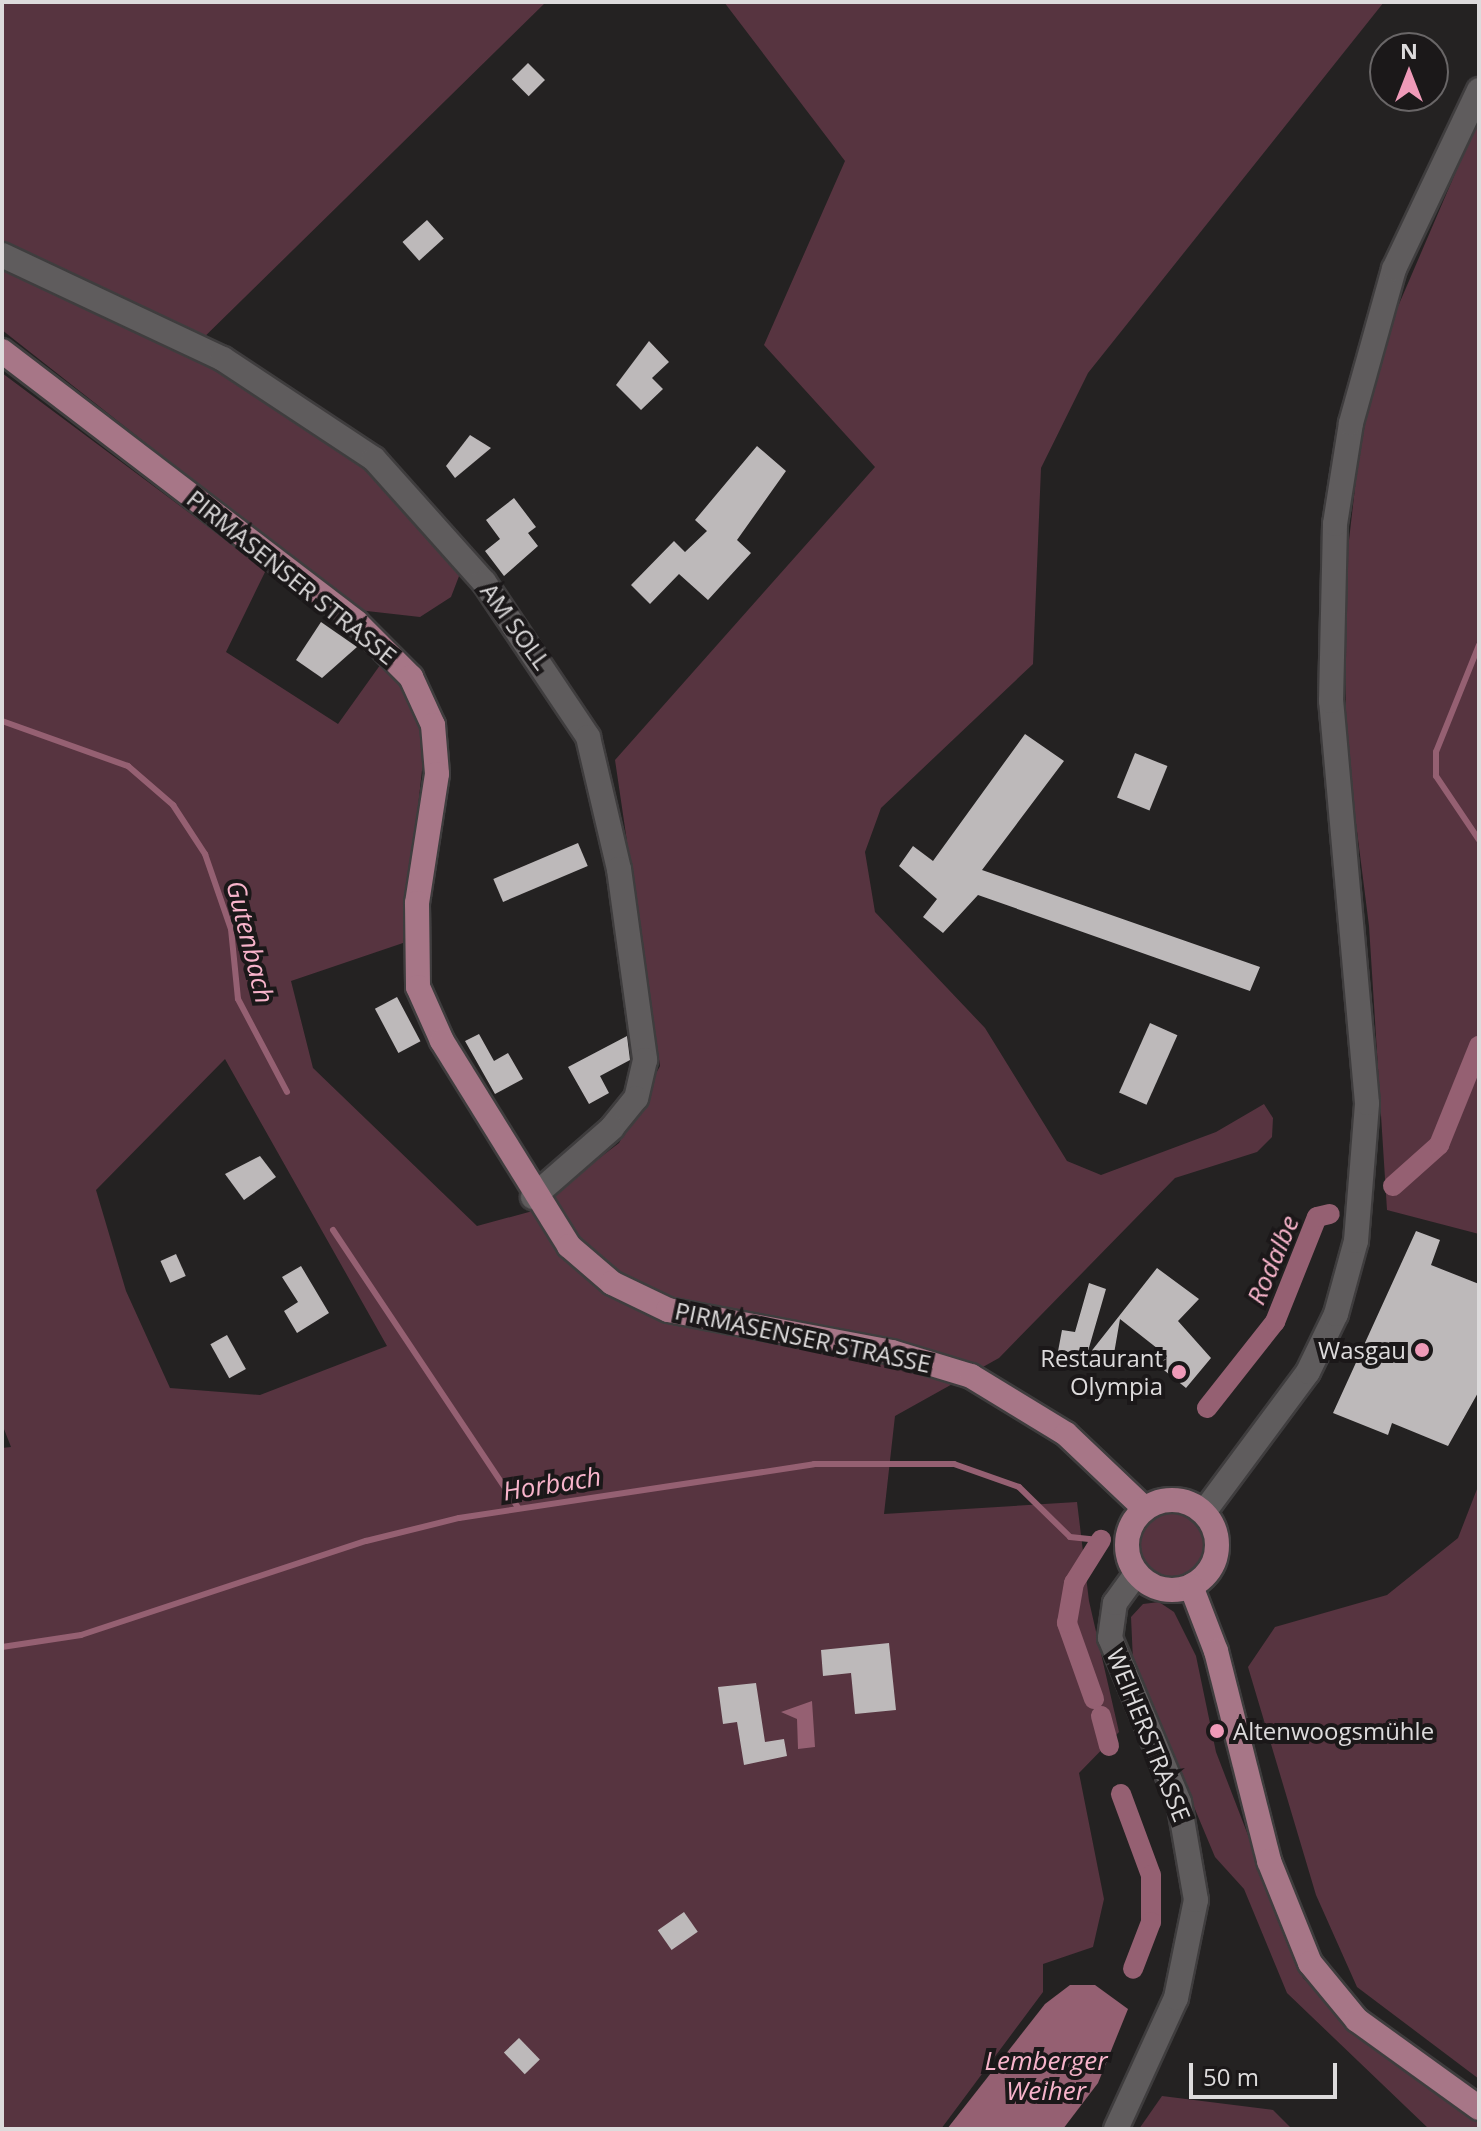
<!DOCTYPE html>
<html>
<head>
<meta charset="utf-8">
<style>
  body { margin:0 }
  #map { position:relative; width:1481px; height:2131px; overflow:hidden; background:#242222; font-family:"Open Sans",sans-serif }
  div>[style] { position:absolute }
  .green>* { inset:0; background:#573440 }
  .round { border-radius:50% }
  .water>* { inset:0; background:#956072 }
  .stream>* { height:6px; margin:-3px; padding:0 3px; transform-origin:3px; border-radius:3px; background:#956072 }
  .canal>* { height:20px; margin:-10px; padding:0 10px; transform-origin:10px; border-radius:10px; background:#956072 }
  .building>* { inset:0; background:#bdb9ba; transform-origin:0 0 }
  .roads { filter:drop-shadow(2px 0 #3f3d3e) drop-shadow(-2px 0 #3f3d3e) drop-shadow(0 2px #3f3d3e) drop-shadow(0 -2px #3f3d3e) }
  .minor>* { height:24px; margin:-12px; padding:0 12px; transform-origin:12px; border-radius:12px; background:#5f5c5d }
  .major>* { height:24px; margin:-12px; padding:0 12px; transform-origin:12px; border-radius:12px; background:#a77687 }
  .major>.ring { margin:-12px; padding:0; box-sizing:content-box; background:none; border:24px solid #a77687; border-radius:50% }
  .dots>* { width:22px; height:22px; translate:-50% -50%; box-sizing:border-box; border:4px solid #1b1819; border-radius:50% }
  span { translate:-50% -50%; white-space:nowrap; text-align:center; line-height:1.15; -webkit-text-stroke:8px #1b1819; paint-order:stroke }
  .street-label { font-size:24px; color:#dddbdc }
  .poi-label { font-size:24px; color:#dddbdc }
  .right { translate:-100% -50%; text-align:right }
  .left { translate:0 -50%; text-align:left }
  .water-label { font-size:26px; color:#f8b4cb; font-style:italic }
  .frame { position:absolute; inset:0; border:4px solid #dddbdc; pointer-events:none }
  .north { position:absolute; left:1369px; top:32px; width:80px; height:80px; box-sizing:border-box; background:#1b1819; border:2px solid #696667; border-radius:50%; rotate:0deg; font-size:22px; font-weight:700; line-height:32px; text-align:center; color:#dddbdc }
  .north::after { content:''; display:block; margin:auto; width:28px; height:36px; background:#ef9ab8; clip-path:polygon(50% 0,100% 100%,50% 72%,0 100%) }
  .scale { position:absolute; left:1189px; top:2063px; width:148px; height:36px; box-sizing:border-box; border:4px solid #dddbdc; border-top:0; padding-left:10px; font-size:24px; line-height:28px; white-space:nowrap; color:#dddbdc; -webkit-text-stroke:6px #1b1819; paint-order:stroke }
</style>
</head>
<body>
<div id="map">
  <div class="green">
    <i style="clip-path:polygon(2px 2px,546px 2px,192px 349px,372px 465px,461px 571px,451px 597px,420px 617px,358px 610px,2px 330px)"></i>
    <i style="clip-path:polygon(evenodd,724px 2px,1384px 2px,1088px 373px,1041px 468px,1033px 664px,881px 808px,865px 852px,875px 912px,985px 1028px,1067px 1161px,1101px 1175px,1216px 1132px,1264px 1104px,1273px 1118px,1272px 1137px,1257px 1152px,1175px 1178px,999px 1358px,895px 1416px,884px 1514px,1077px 1502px,1089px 1601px,1119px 1732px,1079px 1773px,1104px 1899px,1093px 1947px,1043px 1964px,1043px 1992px,941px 2129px,2px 2129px,2px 1448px,11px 1447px,2px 1424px,2px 373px,266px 570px,226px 652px,338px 724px,383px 661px,413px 705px,425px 743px,403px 943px,291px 981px,313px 1068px,477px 1226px,529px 1212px,619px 1143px,660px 1066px,615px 760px,875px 467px,764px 345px,845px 161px,724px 2px,225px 1059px,387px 1346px,260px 1395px,170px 1388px,126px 1291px,96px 1190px,225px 1059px)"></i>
    <i style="clip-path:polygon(1479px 118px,1479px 1234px,1387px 1210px,1369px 926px,1346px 744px,1345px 575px,1360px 444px,1384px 339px)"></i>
    <i style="clip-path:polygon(1479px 1484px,1479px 2079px,1357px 1987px,1316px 1895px,1248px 1667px,1275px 1627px,1387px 1595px,1458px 1538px)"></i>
    <i class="round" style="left:1139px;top:1510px;width:66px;height:66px"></i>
    <i style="clip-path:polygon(1159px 1602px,1174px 1612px,1196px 1656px,1216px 1752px,1303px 1978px,1363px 2042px,1479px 2122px,1479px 2129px,1429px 2129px,1287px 1993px,1244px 1889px,1215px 1857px,1133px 1661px,1131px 1617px,1143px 1604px)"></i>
    <i style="clip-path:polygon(1162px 2096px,1273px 2110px,1292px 2129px,1139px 2129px)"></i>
  </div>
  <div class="water">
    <i style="clip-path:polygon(812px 1701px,815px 1747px,798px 1749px,797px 1719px,781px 1712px)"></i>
    <i style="clip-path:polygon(1070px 1985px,1095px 1985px,1128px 2009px,1098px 2083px,1063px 2129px,947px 2129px,1045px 2004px)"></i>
  </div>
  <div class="stream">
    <i style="left:1479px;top:645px;width:115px;rotate:111.9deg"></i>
    <i style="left:1436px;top:752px;width:24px;rotate:90deg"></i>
    <i style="left:1436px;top:776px;width:77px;rotate:56.1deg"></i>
    <i style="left:2px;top:721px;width:134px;rotate:19.7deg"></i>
    <i style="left:128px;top:766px;width:60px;rotate:40.9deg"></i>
    <i style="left:173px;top:805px;width:59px;rotate:56.9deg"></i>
    <i style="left:205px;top:854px;width:79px;rotate:70.9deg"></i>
    <i style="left:231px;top:929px;width:70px;rotate:84.3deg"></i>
    <i style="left:238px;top:999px;width:105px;rotate:62.2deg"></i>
    <i style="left:333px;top:1230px;width:333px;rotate:56.3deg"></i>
    <i style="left:2px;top:1647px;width:80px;rotate:-8.6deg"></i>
    <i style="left:81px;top:1635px;width:300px;rotate:-18.3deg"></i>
    <i style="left:366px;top:1541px;width:96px;rotate:-13.9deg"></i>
    <i style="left:459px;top:1518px;width:359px;rotate:-8.6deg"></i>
    <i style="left:814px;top:1464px;width:140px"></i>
    <i style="left:954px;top:1464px;width:69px;rotate:19.5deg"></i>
    <i style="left:1019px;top:1487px;width:71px;rotate:44.4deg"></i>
    <i style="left:1070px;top:1537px;width:31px;rotate:6deg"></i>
  </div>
  <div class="canal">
    <i style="left:1393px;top:1186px;width:62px;rotate:-41.7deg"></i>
    <i style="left:1439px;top:1145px;width:107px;rotate:-68deg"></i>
    <i style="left:1207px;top:1408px;width:110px;rotate:-51.7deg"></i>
    <i style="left:1275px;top:1322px;width:113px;rotate:-68.2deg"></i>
    <i style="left:1317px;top:1217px;width:13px;rotate:-13deg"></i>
    <i style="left:1094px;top:1699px;width:81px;rotate:-109.6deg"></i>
    <i style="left:1067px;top:1623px;width:41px;rotate:-80.1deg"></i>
    <i style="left:1074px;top:1583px;width:51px;rotate:-57.9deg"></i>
    <i style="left:1101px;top:1716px;width:31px;rotate:75deg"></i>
    <i style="left:1121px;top:1794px;width:86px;rotate:69.7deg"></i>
    <i style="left:1151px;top:1875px;width:47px;rotate:90deg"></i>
    <i style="left:1151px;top:1922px;width:50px;rotate:111deg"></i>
  </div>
  <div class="building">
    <i style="left:528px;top:63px;width:24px;height:23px;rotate:45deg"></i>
    <i style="left:427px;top:220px;width:25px;height:33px;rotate:48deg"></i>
    <i style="clip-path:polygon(649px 341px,669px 362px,652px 378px,663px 389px,641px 410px,616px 385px)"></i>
    <i style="clip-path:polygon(470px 435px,491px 448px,455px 478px,446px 466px)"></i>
    <i style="clip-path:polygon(757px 446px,786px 471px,737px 540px,751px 553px,708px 600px,679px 574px,650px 604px,631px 585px,674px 541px,685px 552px,707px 531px,695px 520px)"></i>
    <i style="clip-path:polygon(514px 498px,536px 527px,528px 533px,538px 546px,504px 576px,485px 551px,500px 539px,486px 520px)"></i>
    <i style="clip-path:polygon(321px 622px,357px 647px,322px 678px,296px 660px)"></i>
    <i style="clip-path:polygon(1025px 734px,1064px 761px,982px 870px,1260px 967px,1250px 991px,978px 895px,943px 933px,923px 917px,937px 899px,899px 866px,913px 846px,933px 861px)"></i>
    <i style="left:1135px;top:753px;width:35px;height:48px;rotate:22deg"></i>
    <i style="left:578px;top:843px;width:25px;height:92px;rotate:67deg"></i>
    <i style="left:397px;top:997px;width:50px;height:25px;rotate:62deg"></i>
    <i style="left:1150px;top:1023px;width:30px;height:76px;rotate:24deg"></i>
    <i style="clip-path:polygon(479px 1034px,494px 1061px,508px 1053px,523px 1079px,495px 1094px,465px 1041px)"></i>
    <i style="clip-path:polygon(627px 1036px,630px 1060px,600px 1076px,609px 1093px,589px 1104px,568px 1067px)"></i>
    <i style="clip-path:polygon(260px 1156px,276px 1177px,244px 1200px,225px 1174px)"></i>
    <i style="clip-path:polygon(1416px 1231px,1440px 1240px,1431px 1265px,1479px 1284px,1479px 1391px,1448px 1446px,1392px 1423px,1388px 1435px,1333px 1413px)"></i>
    <i style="left:176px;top:1254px;width:24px;height:17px;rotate:66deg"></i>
    <i style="clip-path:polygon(301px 1266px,329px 1313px,297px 1333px,284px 1311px,298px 1302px,282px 1277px)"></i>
    <i style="clip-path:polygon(1157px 1268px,1199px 1299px,1178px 1321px,1211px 1358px,1186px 1388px,1159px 1366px,1167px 1356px,1120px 1319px,1111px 1371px,1056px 1362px,1062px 1330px,1075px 1332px,1089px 1283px,1106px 1289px,1086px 1358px)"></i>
    <i style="left:227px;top:1335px;width:39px;height:19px;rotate:61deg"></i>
    <i style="clip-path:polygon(889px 1643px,896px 1710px,855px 1714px,851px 1673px,823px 1676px,821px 1650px)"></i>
    <i style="clip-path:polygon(756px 1683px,765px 1742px,784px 1739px,787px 1756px,744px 1765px,737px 1722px,723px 1724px,718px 1687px)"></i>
    <i style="left:684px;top:1912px;width:24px;height:32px;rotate:55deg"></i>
    <i style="left:519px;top:2038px;width:30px;height:21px;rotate:46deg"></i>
  </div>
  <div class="roads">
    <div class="minor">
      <i style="left:2px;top:255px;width:244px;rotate:25.2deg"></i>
      <i style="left:223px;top:359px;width:181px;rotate:33.5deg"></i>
      <i style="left:374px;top:459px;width:165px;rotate:48.2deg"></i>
      <i style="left:484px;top:582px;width:187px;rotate:56.1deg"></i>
      <i style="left:588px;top:737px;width:136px;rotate:76.8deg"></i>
      <i style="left:619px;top:869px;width:193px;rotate:82.2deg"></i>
      <i style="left:645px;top:1060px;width:39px;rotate:103deg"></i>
      <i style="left:636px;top:1098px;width:38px;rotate:129deg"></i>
      <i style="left:612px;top:1128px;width:105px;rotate:138.9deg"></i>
      <i style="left:1204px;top:1512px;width:174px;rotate:-53.4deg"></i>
      <i style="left:1308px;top:1372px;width:64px;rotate:-64.2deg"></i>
      <i style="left:1336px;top:1314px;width:76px;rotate:-74.7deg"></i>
      <i style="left:1356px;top:1241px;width:138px;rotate:-85.4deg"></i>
      <i style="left:1367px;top:1103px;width:404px;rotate:-95.1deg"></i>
      <i style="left:1331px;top:701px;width:177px;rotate:-88.7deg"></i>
      <i style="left:1335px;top:524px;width:102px;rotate:-81deg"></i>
      <i style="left:1351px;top:423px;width:160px;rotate:-74.4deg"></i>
      <i style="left:1394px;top:269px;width:198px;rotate:-64.6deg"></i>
      <i style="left:1116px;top:2129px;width:144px;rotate:-65.4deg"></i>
      <i style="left:1176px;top:1998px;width:100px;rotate:-78.5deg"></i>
      <i style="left:1196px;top:1900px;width:99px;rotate:-99.8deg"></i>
      <i style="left:1179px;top:1802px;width:178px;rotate:-112.8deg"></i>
      <i style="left:1110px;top:1638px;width:35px;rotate:-82deg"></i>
      <i style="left:1115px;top:1603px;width:36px;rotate:-54deg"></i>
    </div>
    <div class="major">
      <i style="left:2px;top:351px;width:446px;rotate:37.4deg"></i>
      <i style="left:356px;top:622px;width:78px;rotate:45deg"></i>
      <i style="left:411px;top:677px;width:53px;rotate:65.4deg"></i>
      <i style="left:433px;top:725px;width:49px;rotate:85.3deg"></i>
      <i style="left:437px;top:774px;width:131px;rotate:98.8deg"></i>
      <i style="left:417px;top:903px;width:84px;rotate:89.3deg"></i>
      <i style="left:418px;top:987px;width:59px;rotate:66deg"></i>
      <i style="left:442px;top:1041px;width:241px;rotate:58.2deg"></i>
      <i style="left:569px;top:1246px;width:57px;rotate:40.7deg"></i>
      <i style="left:612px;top:1283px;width:62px;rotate:25.7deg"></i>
      <i style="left:668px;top:1310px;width:228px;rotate:10.6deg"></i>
      <i style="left:892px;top:1352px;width:83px;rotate:16.9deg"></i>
      <i style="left:971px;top:1376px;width:111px;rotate:31.4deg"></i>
      <i style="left:1066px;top:1434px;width:108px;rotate:43.5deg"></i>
      <i class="ring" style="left:1127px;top:1500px;width:66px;height:66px"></i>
      <i style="left:1191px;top:1586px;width:70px;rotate:69deg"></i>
      <i style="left:1216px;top:1651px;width:217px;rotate:75.8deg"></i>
      <i style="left:1269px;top:1861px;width:110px;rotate:68.1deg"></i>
      <i style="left:1310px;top:1963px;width:74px;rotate:50.5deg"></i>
      <i style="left:1357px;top:2020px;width:150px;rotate:35.8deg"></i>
    </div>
  </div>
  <div class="dots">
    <i style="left:1422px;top:1350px;background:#ef9ab8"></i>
    <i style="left:1179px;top:1372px;background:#ef9ab8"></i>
    <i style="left:1217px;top:1731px;background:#ef9ab8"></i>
  </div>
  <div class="street-label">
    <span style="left:292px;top:577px;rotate:39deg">PIRMASENSER STRASSE</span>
    <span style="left:516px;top:626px;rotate:54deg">AM SOLL</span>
    <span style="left:803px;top:1337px;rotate:12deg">PIRMASENSER STRASSE</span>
    <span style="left:1149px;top:1735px;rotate:68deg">WEIHERSTRASSE</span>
  </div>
  <div class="poi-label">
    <span class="right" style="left:1406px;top:1350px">Wasgau</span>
    <span class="right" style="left:1163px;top:1372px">Restaurant<br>Olympia</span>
    <span class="left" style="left:1233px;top:1731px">Altenwoogsmühle</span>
  </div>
  <div class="water-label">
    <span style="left:250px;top:942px;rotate:76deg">Gutenbach</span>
    <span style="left:1273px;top:1260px;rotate:-67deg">Rodalbe</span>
    <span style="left:552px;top:1484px;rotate:-9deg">Horbach</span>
    <span style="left:1046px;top:2076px">Lemberger<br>Weiher</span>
  </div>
  <div class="frame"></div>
  <div class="north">N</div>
  <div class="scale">50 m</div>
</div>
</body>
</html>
